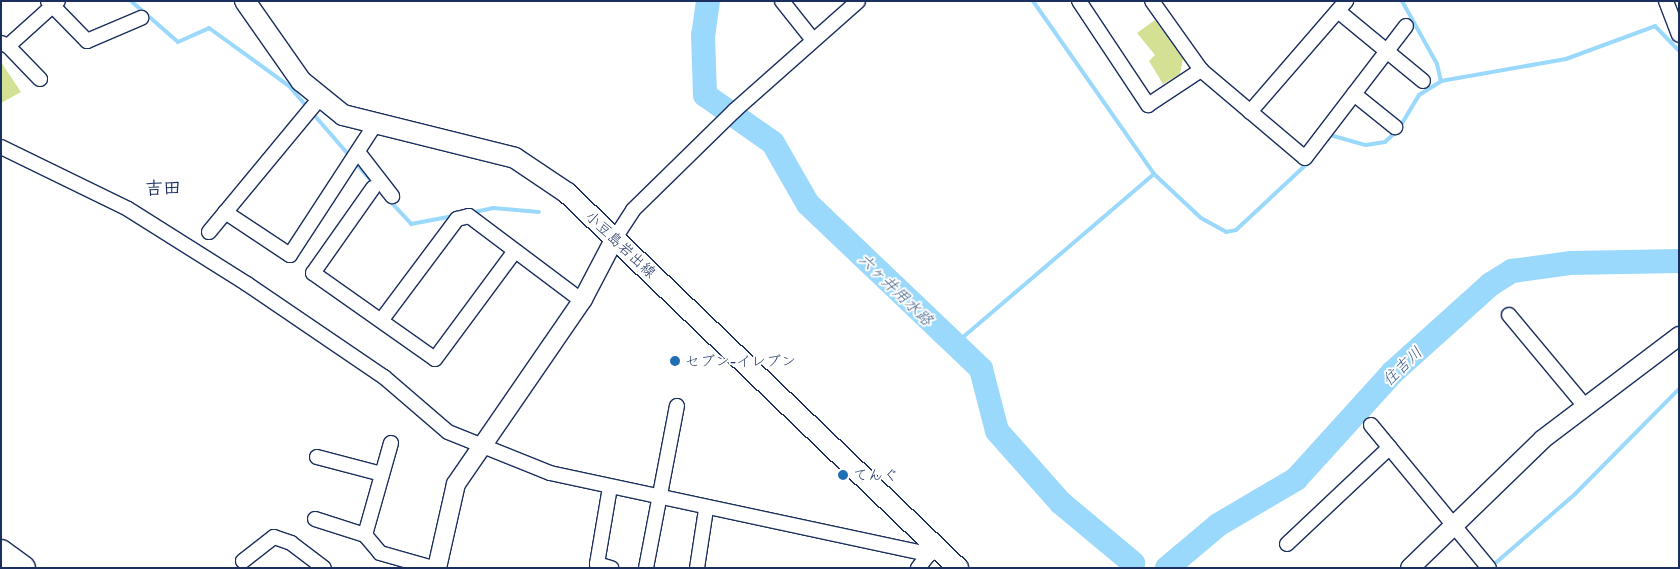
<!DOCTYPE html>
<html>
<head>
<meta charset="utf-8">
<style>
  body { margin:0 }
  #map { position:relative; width:1680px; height:569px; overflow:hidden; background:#fff; font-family:"Patrick Hand","Klee One",sans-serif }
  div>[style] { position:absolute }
  .green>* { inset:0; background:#d4e093 }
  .stream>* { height:4px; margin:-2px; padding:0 2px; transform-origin:2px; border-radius:2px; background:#9bd9fc }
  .river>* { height:24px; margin:-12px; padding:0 12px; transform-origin:12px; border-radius:12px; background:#9bd9fc }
  .roads { filter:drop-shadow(1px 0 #1b2f5e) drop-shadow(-1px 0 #1b2f5e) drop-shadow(0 1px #1b2f5e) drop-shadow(0 -1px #1b2f5e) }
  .minor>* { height:14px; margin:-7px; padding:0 7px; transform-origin:7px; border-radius:7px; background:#fff }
  .tertiary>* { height:18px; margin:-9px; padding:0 9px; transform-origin:9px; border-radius:9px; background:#fff }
  .secondary>* { height:20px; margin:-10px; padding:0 10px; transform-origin:10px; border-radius:10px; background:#fff }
  .trunk>* { height:24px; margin:-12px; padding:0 12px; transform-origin:12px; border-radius:12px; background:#fff }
  .dots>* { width:14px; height:14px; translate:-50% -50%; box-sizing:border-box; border:2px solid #fff; border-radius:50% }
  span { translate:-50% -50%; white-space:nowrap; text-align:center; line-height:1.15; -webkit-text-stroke:4px #fff; paint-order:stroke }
  .street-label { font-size:15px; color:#1b2f5e }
  .poi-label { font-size:15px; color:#1b2f5e }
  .left { translate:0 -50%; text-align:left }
  .water-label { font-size:16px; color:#3b5a86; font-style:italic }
  .quarter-label { font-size:18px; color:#1b2f5e; font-weight:700 }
  .frame { position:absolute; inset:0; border:2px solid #1b2f5e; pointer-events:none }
</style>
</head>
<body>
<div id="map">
  <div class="green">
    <i style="clip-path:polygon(1155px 20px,1183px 59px,1180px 74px,1163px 84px,1149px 61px,1155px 55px,1137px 33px)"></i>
    <i style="clip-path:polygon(1px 62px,21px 92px,1px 103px)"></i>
  </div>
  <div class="stream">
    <i style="left:131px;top:1px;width:62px;rotate:41.1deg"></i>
    <i style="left:178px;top:42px;width:34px;rotate:-24deg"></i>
    <i style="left:209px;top:28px;width:99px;rotate:35.9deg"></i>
    <i style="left:289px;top:86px;width:130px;rotate:49.1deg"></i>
    <i style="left:1033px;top:1px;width:211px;rotate:55deg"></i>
    <i style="left:1402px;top:1px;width:72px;rotate:60.9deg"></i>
    <i style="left:1437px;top:64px;width:17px;rotate:77deg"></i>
    <i style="left:1328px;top:139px;width:4px;rotate:-63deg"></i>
    <i style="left:1330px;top:135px;width:37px;rotate:16deg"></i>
    <i style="left:1366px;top:145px;width:19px;rotate:-9deg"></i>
    <i style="left:1385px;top:142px;width:18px;rotate:-43deg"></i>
    <i style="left:1398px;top:130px;width:41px;rotate:-59deg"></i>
    <i style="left:1419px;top:95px;width:26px;rotate:-32deg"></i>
    <i style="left:1441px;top:81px;width:127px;rotate:-10deg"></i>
    <i style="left:1566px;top:59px;width:95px;rotate:-20.3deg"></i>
    <i style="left:1655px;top:26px;width:35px;rotate:46deg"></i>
    <i style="left:389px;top:200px;width:33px;rotate:47deg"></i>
    <i style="left:411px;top:224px;width:43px;rotate:-10.8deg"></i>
    <i style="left:470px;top:213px;width:24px;rotate:-12deg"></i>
    <i style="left:493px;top:208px;width:46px;rotate:5deg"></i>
    <i style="left:955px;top:344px;width:262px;rotate:-40.5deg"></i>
    <i style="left:1154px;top:174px;width:64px;rotate:43.1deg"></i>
    <i style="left:1201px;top:218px;width:29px;rotate:29deg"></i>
    <i style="left:1226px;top:232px;width:10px;rotate:-11deg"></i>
    <i style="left:1236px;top:230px;width:100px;rotate:-43deg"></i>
    <i style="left:1492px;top:566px;width:110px;rotate:-40.9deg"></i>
    <i style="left:1575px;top:494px;width:148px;rotate:-45.3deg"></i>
  </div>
  <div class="river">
    <i style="left:708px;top:1px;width:34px;rotate:98deg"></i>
    <i style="left:703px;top:35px;width:60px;rotate:88.1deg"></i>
    <i style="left:705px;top:95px;width:83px;rotate:35.2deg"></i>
    <i style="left:773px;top:143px;width:70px;rotate:60.2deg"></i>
    <i style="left:808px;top:204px;width:239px;rotate:43.6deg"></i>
    <i style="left:981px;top:369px;width:64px;rotate:75.5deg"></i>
    <i style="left:997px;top:431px;width:96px;rotate:48.4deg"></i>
    <i style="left:1061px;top:503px;width:94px;rotate:39.8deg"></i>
    <i style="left:1167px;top:568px;width:67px;rotate:-40.1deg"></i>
    <i style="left:1218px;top:525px;width:91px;rotate:-30.5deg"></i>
    <i style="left:1296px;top:479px;width:143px;rotate:-47.8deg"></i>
    <i style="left:1392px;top:373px;width:133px;rotate:-42deg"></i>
    <i style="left:1491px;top:284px;width:25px;rotate:-32deg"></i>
    <i style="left:1512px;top:271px;width:60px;rotate:-7.7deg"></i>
    <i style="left:1571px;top:263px;width:108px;rotate:-1.1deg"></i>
  </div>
  <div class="roads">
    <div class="minor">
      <i style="left:48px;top:1px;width:56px;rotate:45.7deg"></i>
      <i style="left:87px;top:41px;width:59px;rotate:-23.1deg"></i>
      <i style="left:782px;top:1px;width:50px;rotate:51.5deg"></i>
      <i style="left:1079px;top:1px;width:125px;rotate:56.4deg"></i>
      <i style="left:1148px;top:105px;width:64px;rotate:-33.4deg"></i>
      <i style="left:1152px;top:1px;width:85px;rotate:54.6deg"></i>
      <i style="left:1201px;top:70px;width:136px;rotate:40.2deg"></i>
      <i style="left:1305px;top:158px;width:166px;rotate:-52.6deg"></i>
      <i style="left:1666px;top:1px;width:36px;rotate:69deg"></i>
      <i style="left:1338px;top:11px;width:110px;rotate:39.5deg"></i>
      <i style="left:1px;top:43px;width:8px;rotate:23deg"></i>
      <i style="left:8px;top:46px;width:67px;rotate:-42deg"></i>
      <i style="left:8px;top:46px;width:46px;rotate:45.9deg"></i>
      <i style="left:1354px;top:94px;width:53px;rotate:38.8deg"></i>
      <i style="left:1250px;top:112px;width:147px;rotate:-49.1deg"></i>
      <i style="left:1px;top:147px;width:141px;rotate:26deg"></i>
      <i style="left:128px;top:209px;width:141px;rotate:32.2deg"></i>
      <i style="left:247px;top:284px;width:166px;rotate:34.2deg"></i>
      <i style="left:384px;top:377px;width:84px;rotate:40.7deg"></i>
      <i style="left:448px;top:432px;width:110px;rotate:21.9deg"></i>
      <i style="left:550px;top:473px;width:388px;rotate:12.1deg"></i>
      <i style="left:929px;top:554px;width:10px;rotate:-17deg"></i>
      <i style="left:358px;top:152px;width:56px;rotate:52.3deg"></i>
      <i style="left:373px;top:188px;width:104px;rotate:125.2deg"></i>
      <i style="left:313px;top:273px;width:149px;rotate:35.2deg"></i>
      <i style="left:435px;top:359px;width:134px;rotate:-53.5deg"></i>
      <i style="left:225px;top:212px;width:78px;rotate:33.5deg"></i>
      <i style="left:290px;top:255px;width:154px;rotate:-56.9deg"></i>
      <i style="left:209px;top:232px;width:173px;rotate:-50.4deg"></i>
      <i style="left:615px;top:238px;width:33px;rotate:-57deg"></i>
      <i style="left:633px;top:210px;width:143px;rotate:-44.4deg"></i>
      <i style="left:735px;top:110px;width:164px;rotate:-41.5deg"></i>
      <i style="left:1509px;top:315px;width:117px;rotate:50.2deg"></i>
      <i style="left:383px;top:318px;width:124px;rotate:-53.2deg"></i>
      <i style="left:457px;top:219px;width:12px;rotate:-14deg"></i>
      <i style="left:469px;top:216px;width:140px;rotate:36.9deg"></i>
      <i style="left:1371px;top:425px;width:185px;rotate:50.5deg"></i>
      <i style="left:391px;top:443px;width:96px;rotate:105.8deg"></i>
      <i style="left:365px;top:535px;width:23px;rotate:50deg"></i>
      <i style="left:380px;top:553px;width:55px;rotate:15.8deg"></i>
      <i style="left:317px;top:457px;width:67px;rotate:14.7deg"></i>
      <i style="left:610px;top:487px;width:78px;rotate:99.6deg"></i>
      <i style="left:597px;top:564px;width:15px;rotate:16deg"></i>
      <i style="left:315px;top:519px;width:52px;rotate:17.7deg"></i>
      <i style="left:1287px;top:544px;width:141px;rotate:-43.3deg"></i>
      <i style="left:243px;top:561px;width:39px;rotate:-38deg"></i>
      <i style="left:274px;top:537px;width:18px;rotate:19deg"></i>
      <i style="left:291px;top:543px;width:41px;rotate:37.1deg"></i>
      <i style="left:646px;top:568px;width:165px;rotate:-79.2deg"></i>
      <i style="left:697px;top:568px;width:60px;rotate:-81.3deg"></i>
      <i style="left:918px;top:568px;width:18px;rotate:-52deg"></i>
    </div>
    <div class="tertiary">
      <i style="left:437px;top:568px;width:86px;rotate:-77.3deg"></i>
      <i style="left:456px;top:484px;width:224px;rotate:-55.5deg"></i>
      <i style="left:583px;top:299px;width:69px;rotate:-62.3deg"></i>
      <i style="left:1410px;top:568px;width:185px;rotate:-44.1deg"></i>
      <i style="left:1543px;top:439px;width:171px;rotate:-37.1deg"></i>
    </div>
    <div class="secondary">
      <i style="left:245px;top:1px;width:98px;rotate:55deg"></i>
      <i style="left:301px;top:81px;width:54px;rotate:39deg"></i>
      <i style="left:343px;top:115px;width:177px;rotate:14deg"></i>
      <i style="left:515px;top:158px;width:63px;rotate:33.9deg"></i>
      <i style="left:567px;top:193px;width:542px;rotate:43.8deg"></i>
    </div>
    <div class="trunk">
      <i style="left:1px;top:552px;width:27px;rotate:36deg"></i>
    </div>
  </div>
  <div class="dots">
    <i style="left:675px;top:361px;background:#1f6fb2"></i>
    <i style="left:843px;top:475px;background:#1f6fb2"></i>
  </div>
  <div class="street-label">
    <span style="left:621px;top:244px;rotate:43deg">小豆島岩出線</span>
  </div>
  <div class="poi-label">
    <span class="left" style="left:685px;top:361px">セブン-イレブン</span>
    <span class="left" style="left:853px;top:475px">てんぐ</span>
  </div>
  <div class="water-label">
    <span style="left:896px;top:289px;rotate:44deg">六ヶ井用水路</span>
    <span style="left:1402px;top:366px;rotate:-44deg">住吉川</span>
  </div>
  <div class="quarter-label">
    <span style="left:163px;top:188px">吉田</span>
  </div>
  <div class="frame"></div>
</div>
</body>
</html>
